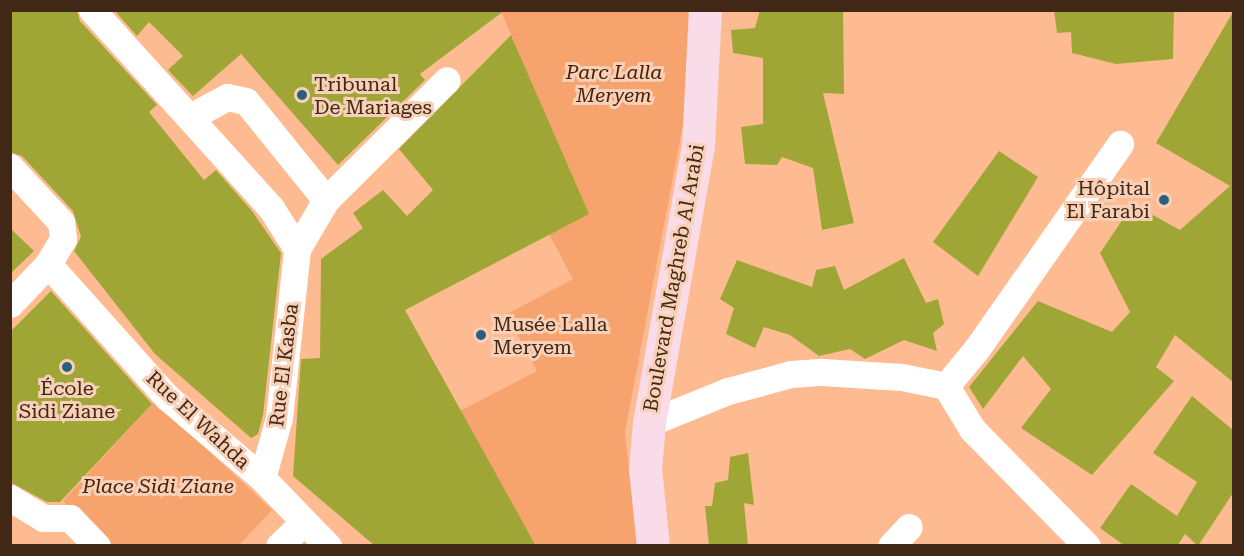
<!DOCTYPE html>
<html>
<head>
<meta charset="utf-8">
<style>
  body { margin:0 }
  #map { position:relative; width:1244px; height:556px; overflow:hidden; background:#febb92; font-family:"Roboto Serif",serif }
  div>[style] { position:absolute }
  .green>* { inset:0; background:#f7a36e }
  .building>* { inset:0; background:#a0a635 }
  .minor>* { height:27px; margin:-13.5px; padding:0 13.5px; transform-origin:13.5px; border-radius:13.5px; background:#fff }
  .major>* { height:33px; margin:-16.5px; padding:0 16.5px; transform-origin:16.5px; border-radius:16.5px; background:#fadce8 }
  .dots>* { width:16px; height:16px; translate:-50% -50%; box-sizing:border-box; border:3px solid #f8d0b7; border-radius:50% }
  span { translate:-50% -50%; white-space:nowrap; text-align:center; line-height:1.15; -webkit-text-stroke:6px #f8d0b7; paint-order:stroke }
  .park-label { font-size:20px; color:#452107; font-style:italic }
  .poi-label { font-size:20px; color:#402716 }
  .left { translate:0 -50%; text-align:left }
  .right { translate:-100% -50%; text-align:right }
  .street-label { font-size:20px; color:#402716 }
  .frame { position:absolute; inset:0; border:12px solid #402716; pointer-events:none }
</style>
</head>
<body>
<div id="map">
  <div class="green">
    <i style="clip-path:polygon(501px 11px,689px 11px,688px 98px,625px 432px,637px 545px,536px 545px,458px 412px,537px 371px,507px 314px,573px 279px,549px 234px,588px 214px)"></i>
    <i style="clip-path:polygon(155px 401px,272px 510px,239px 545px,110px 546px,63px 501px)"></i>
  </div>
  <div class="building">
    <i style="clip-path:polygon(10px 10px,77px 10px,80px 21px,157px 105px,149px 112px,204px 180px,216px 170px,252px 211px,281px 253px,263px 415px,258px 434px,251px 438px,155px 354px,74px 251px,81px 237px,73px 211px,22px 156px,10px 152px)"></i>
    <i style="clip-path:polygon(114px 10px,505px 10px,420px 74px,425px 80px,338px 165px,241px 54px,193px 96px,168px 70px,183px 56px,149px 22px,137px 36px)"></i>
    <i style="clip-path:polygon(760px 10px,843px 10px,844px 94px,823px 93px,854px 223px,822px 230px,813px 168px,782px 157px,777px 165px,745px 164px,741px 127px,763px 124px,763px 58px,733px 53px,731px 30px,755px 28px)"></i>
    <i style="clip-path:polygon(1054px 10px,1174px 10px,1173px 59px,1116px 64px,1072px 53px,1071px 32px,1057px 33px)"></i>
    <i style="clip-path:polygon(1233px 12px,1233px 382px,1175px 335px,1156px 367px,1174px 381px,1092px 475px,1021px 428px,1051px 389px,1023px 356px,983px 409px,969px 387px,1038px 301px,1112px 332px,1130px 312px,1100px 253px,1133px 204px,1180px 230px,1230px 186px,1156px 143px)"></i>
    <i style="clip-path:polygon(511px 35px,589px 214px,405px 310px,536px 546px,375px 546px,293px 476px,301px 359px,320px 358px,321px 259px,363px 228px,353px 213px,383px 190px,407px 216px,433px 190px,399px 149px)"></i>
    <i style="clip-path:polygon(999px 151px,1038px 177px,978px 276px,933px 242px)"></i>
    <i style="clip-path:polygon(10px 228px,34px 251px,10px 274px)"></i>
    <i style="clip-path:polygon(904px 258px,926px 303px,938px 299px,944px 324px,933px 333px,937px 351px,904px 340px,865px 359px,850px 349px,819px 356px,790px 335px,764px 327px,755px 348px,726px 334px,734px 308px,720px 299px,737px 260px,812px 287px,816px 270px,835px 266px,844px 290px)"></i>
    <i style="clip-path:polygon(51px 291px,152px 404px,60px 502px,47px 502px,10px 482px,10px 332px)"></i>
    <i style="clip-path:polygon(1192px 396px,1233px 430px,1233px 493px,1198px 546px,1185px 534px,1177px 546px,1125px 546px,1100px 528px,1131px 484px,1177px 516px,1197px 482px,1153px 453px)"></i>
    <i style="clip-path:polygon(748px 453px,754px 505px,744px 503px,748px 546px,709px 546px,705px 506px,712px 506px,715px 483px,728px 480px,730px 457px)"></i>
  </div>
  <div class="minor">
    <i style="left:92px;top:10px;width:267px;rotate:47.9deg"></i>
    <i style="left:271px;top:208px;width:49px;rotate:57.6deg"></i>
    <i style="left:190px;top:117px;width:42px;rotate:-28.4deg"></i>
    <i style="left:227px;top:97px;width:19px;rotate:12deg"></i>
    <i style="left:246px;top:101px;width:127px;rotate:51.1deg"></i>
    <i style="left:10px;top:167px;width:75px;rotate:47.2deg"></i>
    <i style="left:61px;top:222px;width:17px;rotate:83deg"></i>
    <i style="left:63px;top:239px;width:29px;rotate:121deg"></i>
    <i style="left:48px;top:264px;width:55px;rotate:133.5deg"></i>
    <i style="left:48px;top:264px;width:180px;rotate:48.2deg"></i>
    <i style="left:168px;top:398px;width:123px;rotate:40.4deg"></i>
    <i style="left:262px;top:478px;width:95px;rotate:45.9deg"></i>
    <i style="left:946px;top:386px;width:50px;rotate:-50.6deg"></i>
    <i style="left:978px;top:347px;width:248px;rotate:-55deg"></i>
    <i style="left:649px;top:423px;width:85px;rotate:-22.1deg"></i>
    <i style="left:728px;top:391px;width:65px;rotate:-15.1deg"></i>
    <i style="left:791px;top:374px;width:31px;rotate:-4deg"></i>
    <i style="left:822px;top:372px;width:80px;rotate:3.6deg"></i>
    <i style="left:902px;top:377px;width:45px;rotate:11.6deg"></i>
    <i style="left:946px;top:386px;width:50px;rotate:58.8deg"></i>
    <i style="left:972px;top:429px;width:164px;rotate:45.5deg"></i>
    <i style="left:262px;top:478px;width:62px;rotate:-74.2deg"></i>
    <i style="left:279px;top:418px;width:170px;rotate:-83.9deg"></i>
    <i style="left:297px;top:249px;width:57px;rotate:-59.4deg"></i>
    <i style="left:326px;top:200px;width:170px;rotate:-44.8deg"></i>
    <i style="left:10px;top:498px;width:39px;rotate:31deg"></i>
    <i style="left:43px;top:518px;width:27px"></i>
    <i style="left:70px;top:518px;width:39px;rotate:46deg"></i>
    <i style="left:279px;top:546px;width:33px;rotate:-44deg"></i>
    <i style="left:891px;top:546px;width:26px;rotate:-47deg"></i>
  </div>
  <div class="major">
    <i style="left:653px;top:546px;width:77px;rotate:-95.9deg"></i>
    <i style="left:645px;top:469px;width:46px;rotate:-85deg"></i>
    <i style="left:649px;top:423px;width:281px;rotate:-80deg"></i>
    <i style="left:698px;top:146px;width:136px;rotate:-87.1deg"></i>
  </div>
  <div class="dots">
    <i style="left:302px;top:95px;background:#285f7a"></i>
    <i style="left:1164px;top:200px;background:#285f7a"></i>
    <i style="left:481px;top:335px;background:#285f7a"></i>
    <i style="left:67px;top:367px;background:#285f7a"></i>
  </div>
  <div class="park-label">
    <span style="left:614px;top:84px">Parc Lalla<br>Meryem</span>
    <span style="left:158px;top:486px">Place Sidi Ziane</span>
  </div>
  <div class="poi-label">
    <span class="left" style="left:314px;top:96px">Tribunal<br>De Mariages</span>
    <span class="right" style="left:1150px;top:200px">Hôpital<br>El Farabi</span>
    <span class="left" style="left:493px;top:336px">Musée Lalla<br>Meryem</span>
    <span style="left:67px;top:400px">École<br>Sidi Ziane</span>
  </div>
  <div class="street-label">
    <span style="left:674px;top:278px;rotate:-80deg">Boulevard Maghreb Al Arabi</span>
    <span style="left:284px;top:365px;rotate:-83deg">Rue El Kasba</span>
    <span style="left:198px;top:420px;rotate:43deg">Rue El Wahda</span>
  </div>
  <div class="frame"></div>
</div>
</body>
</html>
